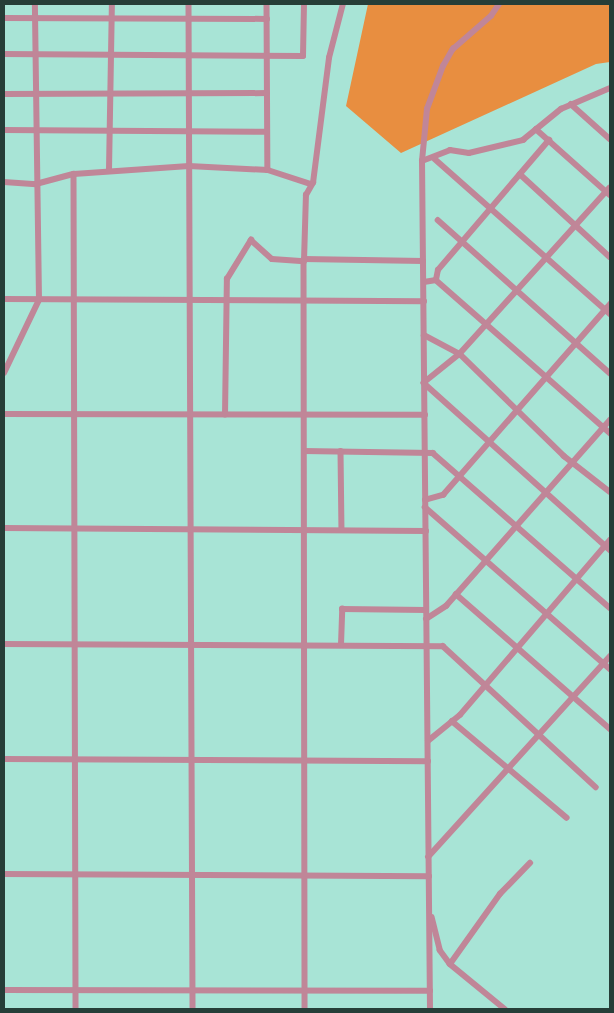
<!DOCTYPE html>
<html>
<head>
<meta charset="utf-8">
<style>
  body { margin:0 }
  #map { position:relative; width:614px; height:1013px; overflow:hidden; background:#a8e4d6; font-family:Montserrat,sans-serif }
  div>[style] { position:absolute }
  .green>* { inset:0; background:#e88e40 }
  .minor>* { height:5.5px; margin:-2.75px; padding:0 2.75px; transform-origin:2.75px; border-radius:2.75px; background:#c08698 }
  span { translate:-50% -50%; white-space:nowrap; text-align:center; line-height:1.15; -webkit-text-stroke:4.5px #a8e4d6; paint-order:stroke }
  .frame { position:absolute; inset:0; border:5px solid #263e38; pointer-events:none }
</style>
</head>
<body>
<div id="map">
  <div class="green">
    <i style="clip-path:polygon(368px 4px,610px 4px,610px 62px,596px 64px,401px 153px,346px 106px)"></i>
  </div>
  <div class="minor">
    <i style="left:189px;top:4px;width:1005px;rotate:89.77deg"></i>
    <i style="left:267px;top:4px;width:166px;rotate:89.7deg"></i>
    <i style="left:4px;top:18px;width:263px;rotate:0.2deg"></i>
    <i style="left:4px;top:54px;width:299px;rotate:0.4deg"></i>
    <i style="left:303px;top:56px;width:52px;rotate:-88.9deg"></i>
    <i style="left:4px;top:94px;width:263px;rotate:-0.2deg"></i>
    <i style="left:571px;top:104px;width:52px;rotate:41.9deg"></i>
    <i style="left:536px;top:129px;width:99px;rotate:41.7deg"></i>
    <i style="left:4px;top:130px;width:263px;rotate:0.4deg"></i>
    <i style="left:435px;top:159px;width:234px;rotate:41.5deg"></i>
    <i style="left:422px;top:161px;width:30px;rotate:-21deg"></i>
    <i style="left:450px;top:150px;width:19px;rotate:9deg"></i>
    <i style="left:469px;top:153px;width:56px;rotate:-13.5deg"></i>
    <i style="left:523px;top:140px;width:49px;rotate:-39.2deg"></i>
    <i style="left:561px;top:109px;width:53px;rotate:-23.2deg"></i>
    <i style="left:109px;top:170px;width:166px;rotate:-89deg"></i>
    <i style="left:74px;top:174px;width:835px;rotate:89.86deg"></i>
    <i style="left:520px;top:174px;width:122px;rotate:42.7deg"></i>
    <i style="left:4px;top:182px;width:32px;rotate:4deg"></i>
    <i style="left:36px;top:184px;width:39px;rotate:-15deg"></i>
    <i style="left:74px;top:174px;width:115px;rotate:-4deg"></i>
    <i style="left:189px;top:166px;width:79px;rotate:2.9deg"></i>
    <i style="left:268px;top:170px;width:45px;rotate:18deg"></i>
    <i style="left:610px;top:188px;width:224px;rotate:132.1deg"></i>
    <i style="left:460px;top:354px;width:46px;rotate:141.1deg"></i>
    <i style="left:424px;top:383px;width:250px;rotate:41.9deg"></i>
    <i style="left:438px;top:220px;width:230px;rotate:41.7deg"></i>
    <i style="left:304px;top:259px;width:119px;rotate:1deg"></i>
    <i style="left:304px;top:261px;width:748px;rotate:89.92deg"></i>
    <i style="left:436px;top:280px;width:10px;rotate:-79deg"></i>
    <i style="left:438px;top:270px;width:171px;rotate:-49.5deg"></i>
    <i style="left:424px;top:282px;width:12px;rotate:-9deg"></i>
    <i style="left:436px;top:280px;width:232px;rotate:41.3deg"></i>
    <i style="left:4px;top:299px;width:420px;rotate:0.3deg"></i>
    <i style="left:424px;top:335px;width:41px;rotate:27.8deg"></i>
    <i style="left:460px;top:354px;width:146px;rotate:44.4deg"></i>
    <i style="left:564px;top:456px;width:58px;rotate:38deg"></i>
    <i style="left:4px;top:373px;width:81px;rotate:-64.4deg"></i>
    <i style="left:39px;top:300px;width:296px;rotate:-90.8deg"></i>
    <i style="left:4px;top:414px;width:421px;rotate:0.1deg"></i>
    <i style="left:225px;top:415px;width:136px;rotate:-89.2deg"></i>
    <i style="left:227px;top:279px;width:46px;rotate:-58.4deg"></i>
    <i style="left:251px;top:240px;width:28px;rotate:42deg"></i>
    <i style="left:272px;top:259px;width:32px;rotate:4deg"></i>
    <i style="left:304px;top:261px;width:66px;rotate:-88.3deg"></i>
    <i style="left:306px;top:195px;width:14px;rotate:-60deg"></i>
    <i style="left:313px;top:183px;width:126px;rotate:-82.7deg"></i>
    <i style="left:329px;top:58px;width:56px;rotate:-75.5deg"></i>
    <i style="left:304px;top:451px;width:129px;rotate:0.9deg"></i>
    <i style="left:433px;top:453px;width:235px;rotate:41.2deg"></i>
    <i style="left:341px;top:451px;width:79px;rotate:89.3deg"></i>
    <i style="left:425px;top:500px;width:19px;rotate:-16deg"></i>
    <i style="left:443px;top:495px;width:254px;rotate:-48.8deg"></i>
    <i style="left:425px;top:507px;width:246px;rotate:41.2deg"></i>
    <i style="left:4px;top:528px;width:422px;rotate:0.4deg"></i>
    <i style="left:456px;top:594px;width:205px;rotate:41.2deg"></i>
    <i style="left:426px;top:619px;width:24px;rotate:-33deg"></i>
    <i style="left:446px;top:606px;width:248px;rotate:-48.6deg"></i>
    <i style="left:4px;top:644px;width:439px;rotate:0.3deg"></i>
    <i style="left:443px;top:646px;width:208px;rotate:42.7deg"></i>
    <i style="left:341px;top:645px;width:36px;rotate:-88deg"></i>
    <i style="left:342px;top:609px;width:84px;rotate:0.7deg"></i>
    <i style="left:452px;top:721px;width:150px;rotate:40.1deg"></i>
    <i style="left:428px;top:741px;width:41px;rotate:-39.1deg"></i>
    <i style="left:460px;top:715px;width:230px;rotate:-49.4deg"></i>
    <i style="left:4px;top:759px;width:424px;rotate:0.3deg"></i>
    <i style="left:428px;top:857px;width:271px;rotate:-47.8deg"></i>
    <i style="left:4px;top:874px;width:425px;rotate:0.3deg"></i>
    <i style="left:432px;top:917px;width:34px;rotate:76deg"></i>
    <i style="left:440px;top:950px;width:17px;rotate:54deg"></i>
    <i style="left:450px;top:964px;width:86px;rotate:-54.5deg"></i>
    <i style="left:500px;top:894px;width:43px;rotate:-45.9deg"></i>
    <i style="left:450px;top:964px;width:71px;rotate:39.3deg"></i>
    <i style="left:4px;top:990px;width:426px;rotate:0.1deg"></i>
    <i style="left:430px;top:1009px;width:848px;rotate:-90.54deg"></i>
    <i style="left:422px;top:161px;width:52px;rotate:-84.5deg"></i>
    <i style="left:427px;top:109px;width:46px;rotate:-69.6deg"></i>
    <i style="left:443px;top:66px;width:20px;rotate:-60deg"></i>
    <i style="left:453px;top:49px;width:50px;rotate:-41deg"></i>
    <i style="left:491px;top:16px;width:14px;rotate:-56deg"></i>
  </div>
  <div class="frame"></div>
</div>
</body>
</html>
